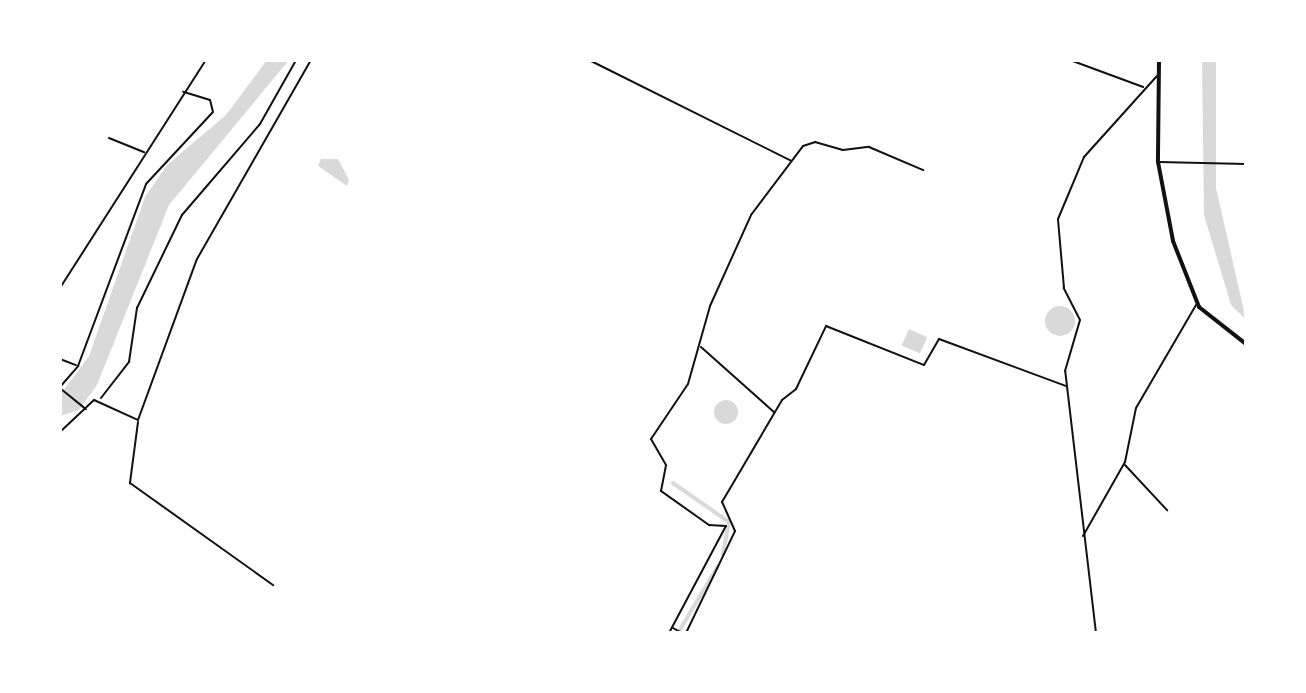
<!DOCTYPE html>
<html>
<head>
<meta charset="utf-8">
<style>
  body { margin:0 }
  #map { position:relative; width:1306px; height:693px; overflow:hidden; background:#fff; font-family:Commissioner,sans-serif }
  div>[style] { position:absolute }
  .water>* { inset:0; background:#d9d9d9; transform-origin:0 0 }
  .round { border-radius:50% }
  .canal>* { height:4px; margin:-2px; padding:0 2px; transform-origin:2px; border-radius:2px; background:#d9d9d9 }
  .minor>* { height:2px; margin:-1px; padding:0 1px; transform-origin:1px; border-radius:1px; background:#111 }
  .primary>* { height:4px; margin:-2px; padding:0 2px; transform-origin:2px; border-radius:2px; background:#111 }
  span { translate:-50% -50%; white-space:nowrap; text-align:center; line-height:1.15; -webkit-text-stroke:6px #fff; paint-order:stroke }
  .frame { position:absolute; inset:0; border:62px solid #fff; pointer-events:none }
</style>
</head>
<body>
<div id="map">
  <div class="water">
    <i style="clip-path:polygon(267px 60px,289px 60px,169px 205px,97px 385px,79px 410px,60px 416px,60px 395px,89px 356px,145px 197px,167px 165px,226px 115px)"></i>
    <i style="clip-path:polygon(1202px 60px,1216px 60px,1216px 188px,1246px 320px,1231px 305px,1204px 215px)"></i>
    <i style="clip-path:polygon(338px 159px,349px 180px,347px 186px,318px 166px,321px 159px)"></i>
    <i class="round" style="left:1045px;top:306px;width:30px;height:30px"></i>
    <i style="left:909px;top:329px;width:20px;height:18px;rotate:24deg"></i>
    <i class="round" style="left:714px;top:400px;width:24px;height:24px"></i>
  </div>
  <div class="canal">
    <i style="left:673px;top:483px;width:68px;rotate:34.9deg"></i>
    <i style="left:729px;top:522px;width:33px;rotate:101deg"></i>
    <i style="left:678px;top:633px;width:78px;rotate:-59.2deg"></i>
  </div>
  <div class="minor">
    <i style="left:589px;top:60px;width:225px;rotate:26.5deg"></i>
    <i style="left:1070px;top:60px;width:78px;rotate:20.3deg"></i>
    <i style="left:109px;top:138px;width:38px;rotate:22deg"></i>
    <i style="left:1159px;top:162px;width:87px;rotate:1.3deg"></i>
    <i style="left:60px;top:288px;width:271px;rotate:-57.4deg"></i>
    <i style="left:701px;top:347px;width:98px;rotate:41.7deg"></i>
    <i style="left:60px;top:359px;width:17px;rotate:21deg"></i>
    <i style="left:60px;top:387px;width:28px;rotate:-49deg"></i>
    <i style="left:78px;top:366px;width:194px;rotate:-69.5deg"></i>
    <i style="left:146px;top:184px;width:98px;rotate:-47.1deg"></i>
    <i style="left:213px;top:112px;width:12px;rotate:-104deg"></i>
    <i style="left:210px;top:100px;width:28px;rotate:-163deg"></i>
    <i style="left:61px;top:389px;width:32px;rotate:39deg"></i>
    <i style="left:101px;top:398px;width:46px;rotate:-52.1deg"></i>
    <i style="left:129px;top:362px;width:55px;rotate:-81.6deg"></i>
    <i style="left:137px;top:308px;width:103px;rotate:-64.2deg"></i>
    <i style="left:182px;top:215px;width:120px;rotate:-49.4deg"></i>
    <i style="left:260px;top:124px;width:73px;rotate:-60.6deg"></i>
    <i style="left:138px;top:422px;width:62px;rotate:97.5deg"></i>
    <i style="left:130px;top:483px;width:176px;rotate:35.5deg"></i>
    <i style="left:60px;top:432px;width:47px;rotate:-43.3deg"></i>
    <i style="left:94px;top:400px;width:48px;rotate:24.4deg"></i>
    <i style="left:138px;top:420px;width:171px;rotate:-69.9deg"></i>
    <i style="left:197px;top:259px;width:229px;rotate:-60.2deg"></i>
    <i style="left:1125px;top:465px;width:62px;rotate:47deg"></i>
    <i style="left:1083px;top:536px;width:85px;rotate:-60.4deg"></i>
    <i style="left:1125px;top:462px;width:55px;rotate:-78.5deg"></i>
    <i style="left:1136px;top:408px;width:119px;rotate:-59.8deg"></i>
    <i style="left:673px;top:628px;width:10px;rotate:29deg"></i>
    <i style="left:669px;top:633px;width:121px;rotate:-62deg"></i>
    <i style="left:726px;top:526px;width:17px;rotate:-177deg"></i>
    <i style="left:709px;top:525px;width:59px;rotate:-144.7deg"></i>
    <i style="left:661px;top:491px;width:26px;rotate:-79deg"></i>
    <i style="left:666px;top:465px;width:30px;rotate:-120deg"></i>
    <i style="left:651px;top:439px;width:66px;rotate:-56.1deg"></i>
    <i style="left:688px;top:384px;width:81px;rotate:-74.2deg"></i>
    <i style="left:710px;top:306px;width:100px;rotate:-65.7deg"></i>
    <i style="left:751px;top:215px;width:86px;rotate:-53deg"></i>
    <i style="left:803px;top:146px;width:13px;rotate:-18deg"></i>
    <i style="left:815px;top:142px;width:29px;rotate:16deg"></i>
    <i style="left:843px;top:150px;width:26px;rotate:-7deg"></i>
    <i style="left:869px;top:147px;width:59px;rotate:23.1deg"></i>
    <i style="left:686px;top:633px;width:113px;rotate:-64.3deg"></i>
    <i style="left:735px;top:531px;width:32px;rotate:-114deg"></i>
    <i style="left:722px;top:502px;width:118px;rotate:-59.5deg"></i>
    <i style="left:782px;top:400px;width:18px;rotate:-38deg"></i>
    <i style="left:796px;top:389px;width:70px;rotate:-64.5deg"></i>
    <i style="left:826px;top:326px;width:105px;rotate:21.7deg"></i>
    <i style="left:924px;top:365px;width:30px;rotate:-60deg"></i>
    <i style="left:939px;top:339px;width:135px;rotate:20.3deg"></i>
    <i style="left:1096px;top:633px;width:264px;rotate:-96.7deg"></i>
    <i style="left:1065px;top:371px;width:53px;rotate:-73.6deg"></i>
    <i style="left:1080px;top:320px;width:36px;rotate:-117deg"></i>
    <i style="left:1064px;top:288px;width:69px;rotate:-95deg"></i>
    <i style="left:1058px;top:219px;width:67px;rotate:-67.2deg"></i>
    <i style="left:1084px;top:157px;width:109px;rotate:-48deg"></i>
  </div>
  <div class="primary">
    <i style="left:1159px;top:60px;width:102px;rotate:90.6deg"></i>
    <i style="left:1158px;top:162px;width:80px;rotate:79.2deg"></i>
    <i style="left:1173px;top:241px;width:71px;rotate:68.5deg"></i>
    <i style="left:1199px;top:307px;width:60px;rotate:38.2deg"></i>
  </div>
  <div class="frame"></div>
</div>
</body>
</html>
